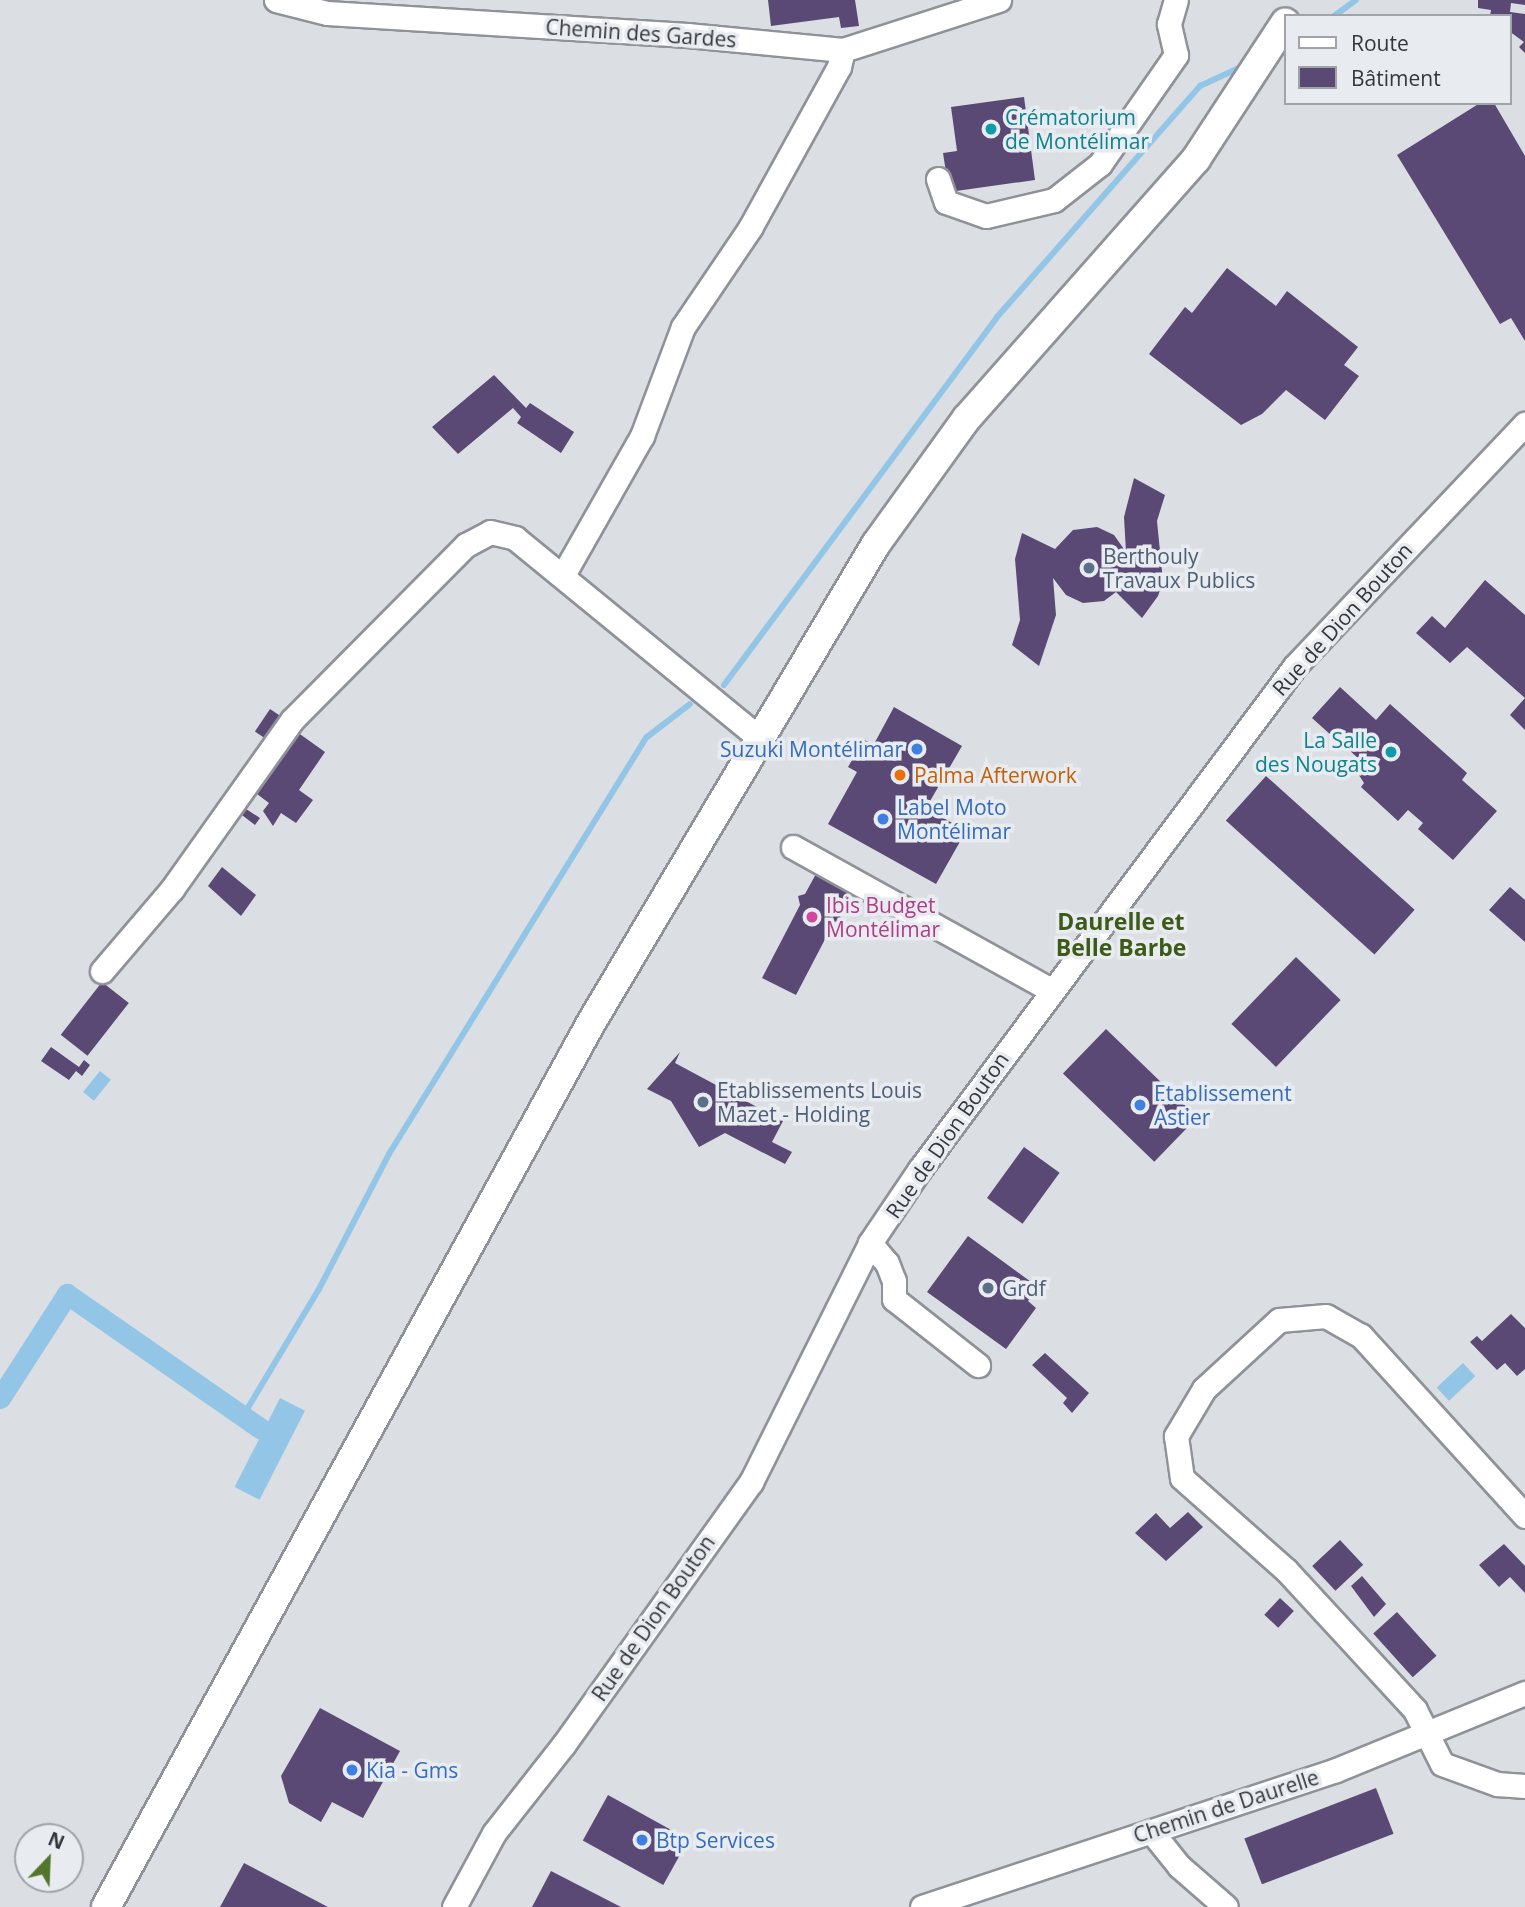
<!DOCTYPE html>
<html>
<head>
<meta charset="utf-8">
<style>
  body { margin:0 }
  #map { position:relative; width:1525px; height:1907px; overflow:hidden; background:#dbdfe4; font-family:"Open Sans",sans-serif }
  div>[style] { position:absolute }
  .water>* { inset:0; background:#92c5e6; transform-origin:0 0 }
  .stream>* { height:6px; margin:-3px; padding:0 3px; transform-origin:3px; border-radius:3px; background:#92c5e6 }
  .canal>* { height:21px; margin:-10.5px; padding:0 10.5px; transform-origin:10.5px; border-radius:10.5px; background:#92c5e6 }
  .building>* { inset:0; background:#5a4974; transform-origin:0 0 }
  .roads { filter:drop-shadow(2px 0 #8f9298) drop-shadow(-2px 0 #8f9298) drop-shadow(0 2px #8f9298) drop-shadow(0 -2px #8f9298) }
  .minor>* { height:23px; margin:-11.5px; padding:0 11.5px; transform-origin:11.5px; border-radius:11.5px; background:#fff }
  .major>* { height:28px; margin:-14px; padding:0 14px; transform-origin:14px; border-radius:14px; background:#fff }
  .dots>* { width:19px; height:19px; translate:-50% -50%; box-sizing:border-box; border:4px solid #e8ecf1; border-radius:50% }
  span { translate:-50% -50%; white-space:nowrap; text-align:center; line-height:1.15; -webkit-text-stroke:7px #e8ecf1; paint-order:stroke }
  .street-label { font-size:21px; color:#353639 }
  .culture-label { font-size:21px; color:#0d838f }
  .left { translate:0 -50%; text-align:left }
  .right { translate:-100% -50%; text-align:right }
  .service-label { font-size:21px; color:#4e5e75 }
  .shop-label { font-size:21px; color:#366cbe }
  .food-label { font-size:21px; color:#c56008 }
  .hotel-label { font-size:21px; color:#b23c85 }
  .neighbourhood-label { font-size:23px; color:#3d5a17; font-weight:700 }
  .legend { position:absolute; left:1284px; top:14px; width:228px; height:91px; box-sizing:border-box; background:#e8ecf1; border:2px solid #a0a3a7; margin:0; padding:9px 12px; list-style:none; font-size:21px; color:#353639 }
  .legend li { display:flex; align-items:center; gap:14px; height:35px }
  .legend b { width:35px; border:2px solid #a0a3a7 }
  .north { position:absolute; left:14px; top:1823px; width:70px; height:70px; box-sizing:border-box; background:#e8ecf1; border:2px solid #a0a3a7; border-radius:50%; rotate:23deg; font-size:19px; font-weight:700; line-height:28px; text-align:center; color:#353639 }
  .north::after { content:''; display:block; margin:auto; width:24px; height:32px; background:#54752c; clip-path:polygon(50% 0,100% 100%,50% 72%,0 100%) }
</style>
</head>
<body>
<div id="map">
  <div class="water">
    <i style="left:100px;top:1071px;width:14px;height:27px;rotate:39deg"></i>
    <i style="left:1463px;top:1363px;width:18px;height:36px;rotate:47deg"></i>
    <i style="left:280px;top:1398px;width:28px;height:100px;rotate:27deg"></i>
  </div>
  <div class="stream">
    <i style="left:1334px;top:16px;width:27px;rotate:-36deg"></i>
    <i style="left:724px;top:685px;width:458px;rotate:-53.4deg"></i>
    <i style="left:997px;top:317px;width:308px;rotate:-48.7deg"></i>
    <i style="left:1200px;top:86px;width:47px;rotate:-24.9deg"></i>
    <i style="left:243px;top:1416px;width:148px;rotate:-59.1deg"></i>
    <i style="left:319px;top:1289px;width:152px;rotate:-62.6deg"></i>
    <i style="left:389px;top:1154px;width:490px;rotate:-58.3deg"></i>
    <i style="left:647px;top:737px;width:54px;rotate:-37.5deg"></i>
  </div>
  <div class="canal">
    <i style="left:0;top:1398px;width:124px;rotate:-57.2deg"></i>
    <i style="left:67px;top:1294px;width:236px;rotate:34.8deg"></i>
  </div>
  <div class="building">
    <i style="clip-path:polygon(768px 0,855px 0,859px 26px,841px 28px,839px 17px,771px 26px)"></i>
    <i style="clip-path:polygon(1478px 0,1525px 0,1525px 5px,1511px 3px,1510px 12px,1525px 14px,1525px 53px,1519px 47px,1524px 42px,1509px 31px,1509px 16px,1490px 16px,1491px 10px,1478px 8px)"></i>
    <i style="clip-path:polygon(1024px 97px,1035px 180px,949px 192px,943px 153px,957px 151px,951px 107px)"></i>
    <i style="clip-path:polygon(1480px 103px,1494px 103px,1525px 156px,1525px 341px,1511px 318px,1500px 324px,1397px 155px)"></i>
    <i style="clip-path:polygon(1227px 268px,1276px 306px,1287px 291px,1358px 347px,1344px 365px,1359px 376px,1325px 420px,1286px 390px,1262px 414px,1241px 425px,1149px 354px,1185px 307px,1192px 313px)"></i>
    <i style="clip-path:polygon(494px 375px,526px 408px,530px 403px,574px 432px,561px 453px,517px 423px,521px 417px,513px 408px,458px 454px,432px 427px)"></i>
    <i style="clip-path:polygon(1134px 478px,1165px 495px,1157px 521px,1163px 581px,1158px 596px,1142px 618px,1116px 592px,1104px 601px,1083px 603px,1066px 595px,1053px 578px,1056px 615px,1039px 666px,1012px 645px,1020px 620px,1015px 559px,1022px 533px,1055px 549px,1073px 530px,1097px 527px,1114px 535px,1126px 552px,1124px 517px)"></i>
    <i style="clip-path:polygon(1485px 580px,1525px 615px,1525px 698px,1467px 647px,1450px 663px,1416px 633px,1432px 616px,1445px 628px)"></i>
    <i style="clip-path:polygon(1340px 687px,1376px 720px,1390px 704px,1467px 773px,1462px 780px,1497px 811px,1453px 860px,1418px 829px,1423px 823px,1408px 810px,1398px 821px,1361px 787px,1364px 783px,1355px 769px,1359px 759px,1349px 750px,1352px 746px,1346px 741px,1342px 745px,1312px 718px)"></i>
    <i style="clip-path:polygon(1525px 698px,1525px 730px,1510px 715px)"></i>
    <i style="clip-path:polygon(894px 707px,962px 746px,926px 808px,966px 831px,936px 884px,828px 824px,857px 772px,848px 767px,864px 740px,874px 744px)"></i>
    <i style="left:270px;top:709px;width:14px;height:27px;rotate:34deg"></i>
    <i style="clip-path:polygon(297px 732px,325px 752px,299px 790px,313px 800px,296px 823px,281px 813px,273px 826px,263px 811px,269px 803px,253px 791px)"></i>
    <i style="left:1266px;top:776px;width:200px;height:60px;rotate:42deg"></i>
    <i style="clip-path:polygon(243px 807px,260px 818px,255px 825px,238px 812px)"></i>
    <i style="clip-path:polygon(222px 867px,256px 895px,241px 916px,208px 886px)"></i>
    <i style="clip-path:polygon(817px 872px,850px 889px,839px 912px,841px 920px,834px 922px,796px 995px,762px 978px,800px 905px,798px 896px,805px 894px)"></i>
    <i style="clip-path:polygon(1510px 887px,1525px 900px,1525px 942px,1489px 910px)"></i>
    <i style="left:1296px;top:957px;width:62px;height:93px;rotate:44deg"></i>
    <i style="left:102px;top:982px;width:34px;height:67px;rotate:38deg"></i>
    <i style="left:1106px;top:1029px;width:127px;height:62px;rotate:44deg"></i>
    <i style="clip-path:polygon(51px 1047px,79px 1067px,84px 1060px,90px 1065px,82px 1076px,76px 1071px,69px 1080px,41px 1061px)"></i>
    <i style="clip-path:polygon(680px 1052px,675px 1063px,783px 1121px,772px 1142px,792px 1152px,785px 1164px,725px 1133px,699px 1147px,671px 1101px,647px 1089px)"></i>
    <i style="left:1024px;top:1147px;width:44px;height:63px;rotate:36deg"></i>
    <i style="clip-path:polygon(968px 1236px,1038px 1287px,1028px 1301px,1036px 1308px,1006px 1349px,927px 1292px)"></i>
    <i style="clip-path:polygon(1511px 1314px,1525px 1328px,1525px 1369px,1517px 1376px,1505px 1363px,1497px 1370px,1470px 1342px,1477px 1336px,1482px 1341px)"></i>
    <i style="clip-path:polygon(1045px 1353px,1089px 1393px,1072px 1413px,1063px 1403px,1067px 1398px,1032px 1365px)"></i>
    <i style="clip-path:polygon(1188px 1512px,1203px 1527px,1166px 1561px,1135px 1533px,1156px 1513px,1170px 1528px)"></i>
    <i style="left:1340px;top:1540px;width:34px;height:38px;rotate:47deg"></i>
    <i style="clip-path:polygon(1504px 1544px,1525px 1566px,1525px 1593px,1510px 1577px,1499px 1587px,1479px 1565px)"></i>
    <i style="clip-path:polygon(1362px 1576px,1386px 1604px,1374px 1617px,1351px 1586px)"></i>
    <i style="left:1280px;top:1598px;width:19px;height:23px;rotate:43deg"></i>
    <i style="left:1397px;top:1612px;width:59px;height:32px;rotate:48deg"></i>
    <i style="clip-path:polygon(320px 1708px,400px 1751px,363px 1818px,332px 1802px,321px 1822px,289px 1803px,281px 1776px)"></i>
    <i style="left:1376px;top:1788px;width:49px;height:141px;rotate:69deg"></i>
    <i style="left:608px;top:1795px;width:92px;height:52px;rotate:29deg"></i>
    <i style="clip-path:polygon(244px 1863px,328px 1907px,220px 1907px)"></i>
    <i style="clip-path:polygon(551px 1871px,621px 1907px,532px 1907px)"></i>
  </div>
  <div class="roads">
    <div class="minor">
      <i style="left:276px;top:0;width:53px;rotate:14.3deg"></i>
      <i style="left:327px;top:13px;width:361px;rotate:3.5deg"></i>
      <i style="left:687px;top:35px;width:157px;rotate:5.5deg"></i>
      <i style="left:843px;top:50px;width:164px;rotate:-17.8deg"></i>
      <i style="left:938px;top:179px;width:24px;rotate:71deg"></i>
      <i style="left:946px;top:202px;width:42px;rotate:19.3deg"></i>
      <i style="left:986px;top:216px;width:70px;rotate:-13.2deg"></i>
      <i style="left:1054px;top:200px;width:58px;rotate:-38deg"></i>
      <i style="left:1100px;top:164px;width:133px;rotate:-55.1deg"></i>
      <i style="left:1176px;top:55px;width:32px;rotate:-103deg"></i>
      <i style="left:1169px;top:24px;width:25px;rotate:-74deg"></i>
      <i style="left:563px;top:575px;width:160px;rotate:-60.4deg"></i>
      <i style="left:642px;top:436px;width:116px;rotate:-69.4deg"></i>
      <i style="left:683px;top:327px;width:120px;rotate:-55.9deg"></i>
      <i style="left:750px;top:228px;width:184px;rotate:-61.1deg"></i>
      <i style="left:839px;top:67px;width:17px;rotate:-77deg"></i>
      <i style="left:793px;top:847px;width:295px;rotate:29deg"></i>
      <i style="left:102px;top:971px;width:108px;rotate:-49.5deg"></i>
      <i style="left:172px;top:889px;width:207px;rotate:-54.6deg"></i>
      <i style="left:292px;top:720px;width:247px;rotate:-45.2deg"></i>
      <i style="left:466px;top:545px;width:27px;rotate:-28deg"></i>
      <i style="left:490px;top:532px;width:26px;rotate:13deg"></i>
      <i style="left:515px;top:538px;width:318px;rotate:39.3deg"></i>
      <i style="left:870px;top:1243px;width:26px;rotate:50deg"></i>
      <i style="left:887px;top:1263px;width:19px;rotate:69deg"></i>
      <i style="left:894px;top:1281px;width:18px;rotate:90deg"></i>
      <i style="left:894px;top:1299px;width:107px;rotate:38.2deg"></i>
      <i style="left:1525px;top:1516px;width:244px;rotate:-132.3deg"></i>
      <i style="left:1361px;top:1336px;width:40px;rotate:-150.3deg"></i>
      <i style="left:1326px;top:1316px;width:47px;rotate:175.1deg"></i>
      <i style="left:1279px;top:1320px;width:102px;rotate:137.4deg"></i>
      <i style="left:1204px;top:1389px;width:55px;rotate:120.8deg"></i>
      <i style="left:1176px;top:1436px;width:42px;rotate:81.9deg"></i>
      <i style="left:1182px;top:1478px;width:139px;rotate:41.5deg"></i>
      <i style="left:1286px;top:1570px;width:190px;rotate:47.3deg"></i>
      <i style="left:1415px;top:1710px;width:60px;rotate:63.4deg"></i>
      <i style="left:1442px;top:1764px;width:59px;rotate:20deg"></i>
      <i style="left:1497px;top:1784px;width:28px;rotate:4deg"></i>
      <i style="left:1151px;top:1831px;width:45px;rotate:51.3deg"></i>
      <i style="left:1179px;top:1866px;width:62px;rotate:41.1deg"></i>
      <i style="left:454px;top:1907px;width:84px;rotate:-61.6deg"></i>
      <i style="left:494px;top:1833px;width:113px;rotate:-51.8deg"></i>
      <i style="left:564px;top:1744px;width:322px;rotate:-54.5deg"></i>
      <i style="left:751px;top:1482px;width:267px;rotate:-63.5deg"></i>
      <i style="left:870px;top:1243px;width:89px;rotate:-56deg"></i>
      <i style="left:920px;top:1169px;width:627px;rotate:-53.29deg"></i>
      <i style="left:1295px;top:666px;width:334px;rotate:-46.5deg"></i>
      <i style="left:922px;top:1907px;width:436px;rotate:-18.3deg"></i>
      <i style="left:1336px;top:1770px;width:204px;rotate:-22.2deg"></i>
    </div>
    <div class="major">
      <i style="left:106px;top:1907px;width:1008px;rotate:-61.25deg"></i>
      <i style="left:591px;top:1023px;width:557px;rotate:-59.25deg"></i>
      <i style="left:876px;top:544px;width:155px;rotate:-54.2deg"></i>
      <i style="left:967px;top:418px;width:346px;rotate:-48.5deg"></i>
      <i style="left:1196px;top:159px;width:163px;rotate:-56.8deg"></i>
    </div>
  </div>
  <div class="dots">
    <i style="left:991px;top:129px;background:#0f9aa8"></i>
    <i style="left:1089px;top:568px;background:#5c6f8a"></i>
    <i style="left:917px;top:749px;background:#3f7fe0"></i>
    <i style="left:1391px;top:752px;background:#0f9aa8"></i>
    <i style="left:900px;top:775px;background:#e8710a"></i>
    <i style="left:883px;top:819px;background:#3f7fe0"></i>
    <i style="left:812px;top:917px;background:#d1479c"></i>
    <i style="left:703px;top:1102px;background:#5c6f8a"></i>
    <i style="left:1140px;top:1105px;background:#3f7fe0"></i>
    <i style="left:988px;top:1288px;background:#5c6f8a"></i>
    <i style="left:352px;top:1770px;background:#3f7fe0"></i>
    <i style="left:642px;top:1840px;background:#3f7fe0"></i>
  </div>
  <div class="street-label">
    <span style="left:641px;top:33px;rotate:4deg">Chemin des Gardes</span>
    <span style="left:1342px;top:619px;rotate:-48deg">Rue de Dion Bouton</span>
    <span style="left:947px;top:1135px;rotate:-55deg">Rue de Dion Bouton</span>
    <span style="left:653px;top:1618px;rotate:-55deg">Rue de Dion Bouton</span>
    <span style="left:1226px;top:1806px;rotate:-18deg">Chemin de Daurelle</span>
  </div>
  <div class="culture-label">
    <span class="left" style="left:1005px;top:129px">Crématorium<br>de Montélimar</span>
    <span class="right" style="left:1377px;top:752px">La Salle<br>des Nougats</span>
  </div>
  <div class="service-label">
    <span class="left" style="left:1103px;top:568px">Berthouly<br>Travaux Publics</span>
    <span class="left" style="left:717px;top:1102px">Etablissements Louis<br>Mazet - Holding</span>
    <span class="left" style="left:1002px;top:1288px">Grdf</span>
  </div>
  <div class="shop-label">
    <span class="right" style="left:903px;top:749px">Suzuki Montélimar</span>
    <span class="left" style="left:897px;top:819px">Label Moto<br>Montélimar</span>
    <span class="left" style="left:1154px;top:1105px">Etablissement<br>Astier</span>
    <span class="left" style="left:366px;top:1770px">Kia - Gms</span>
    <span class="left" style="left:656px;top:1840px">Btp Services</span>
  </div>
  <div class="food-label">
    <span class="left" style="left:914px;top:775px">Palma Afterwork</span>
  </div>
  <div class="hotel-label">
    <span class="left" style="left:826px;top:917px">Ibis Budget<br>Montélimar</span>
  </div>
  <div class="neighbourhood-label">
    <span style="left:1121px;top:934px">Daurelle et<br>Belle Barbe</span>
  </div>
  <ul class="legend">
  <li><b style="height:9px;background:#fff"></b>Route</li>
  <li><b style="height:19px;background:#5a4974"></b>Bâtiment</li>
  </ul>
  <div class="north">N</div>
</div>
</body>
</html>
